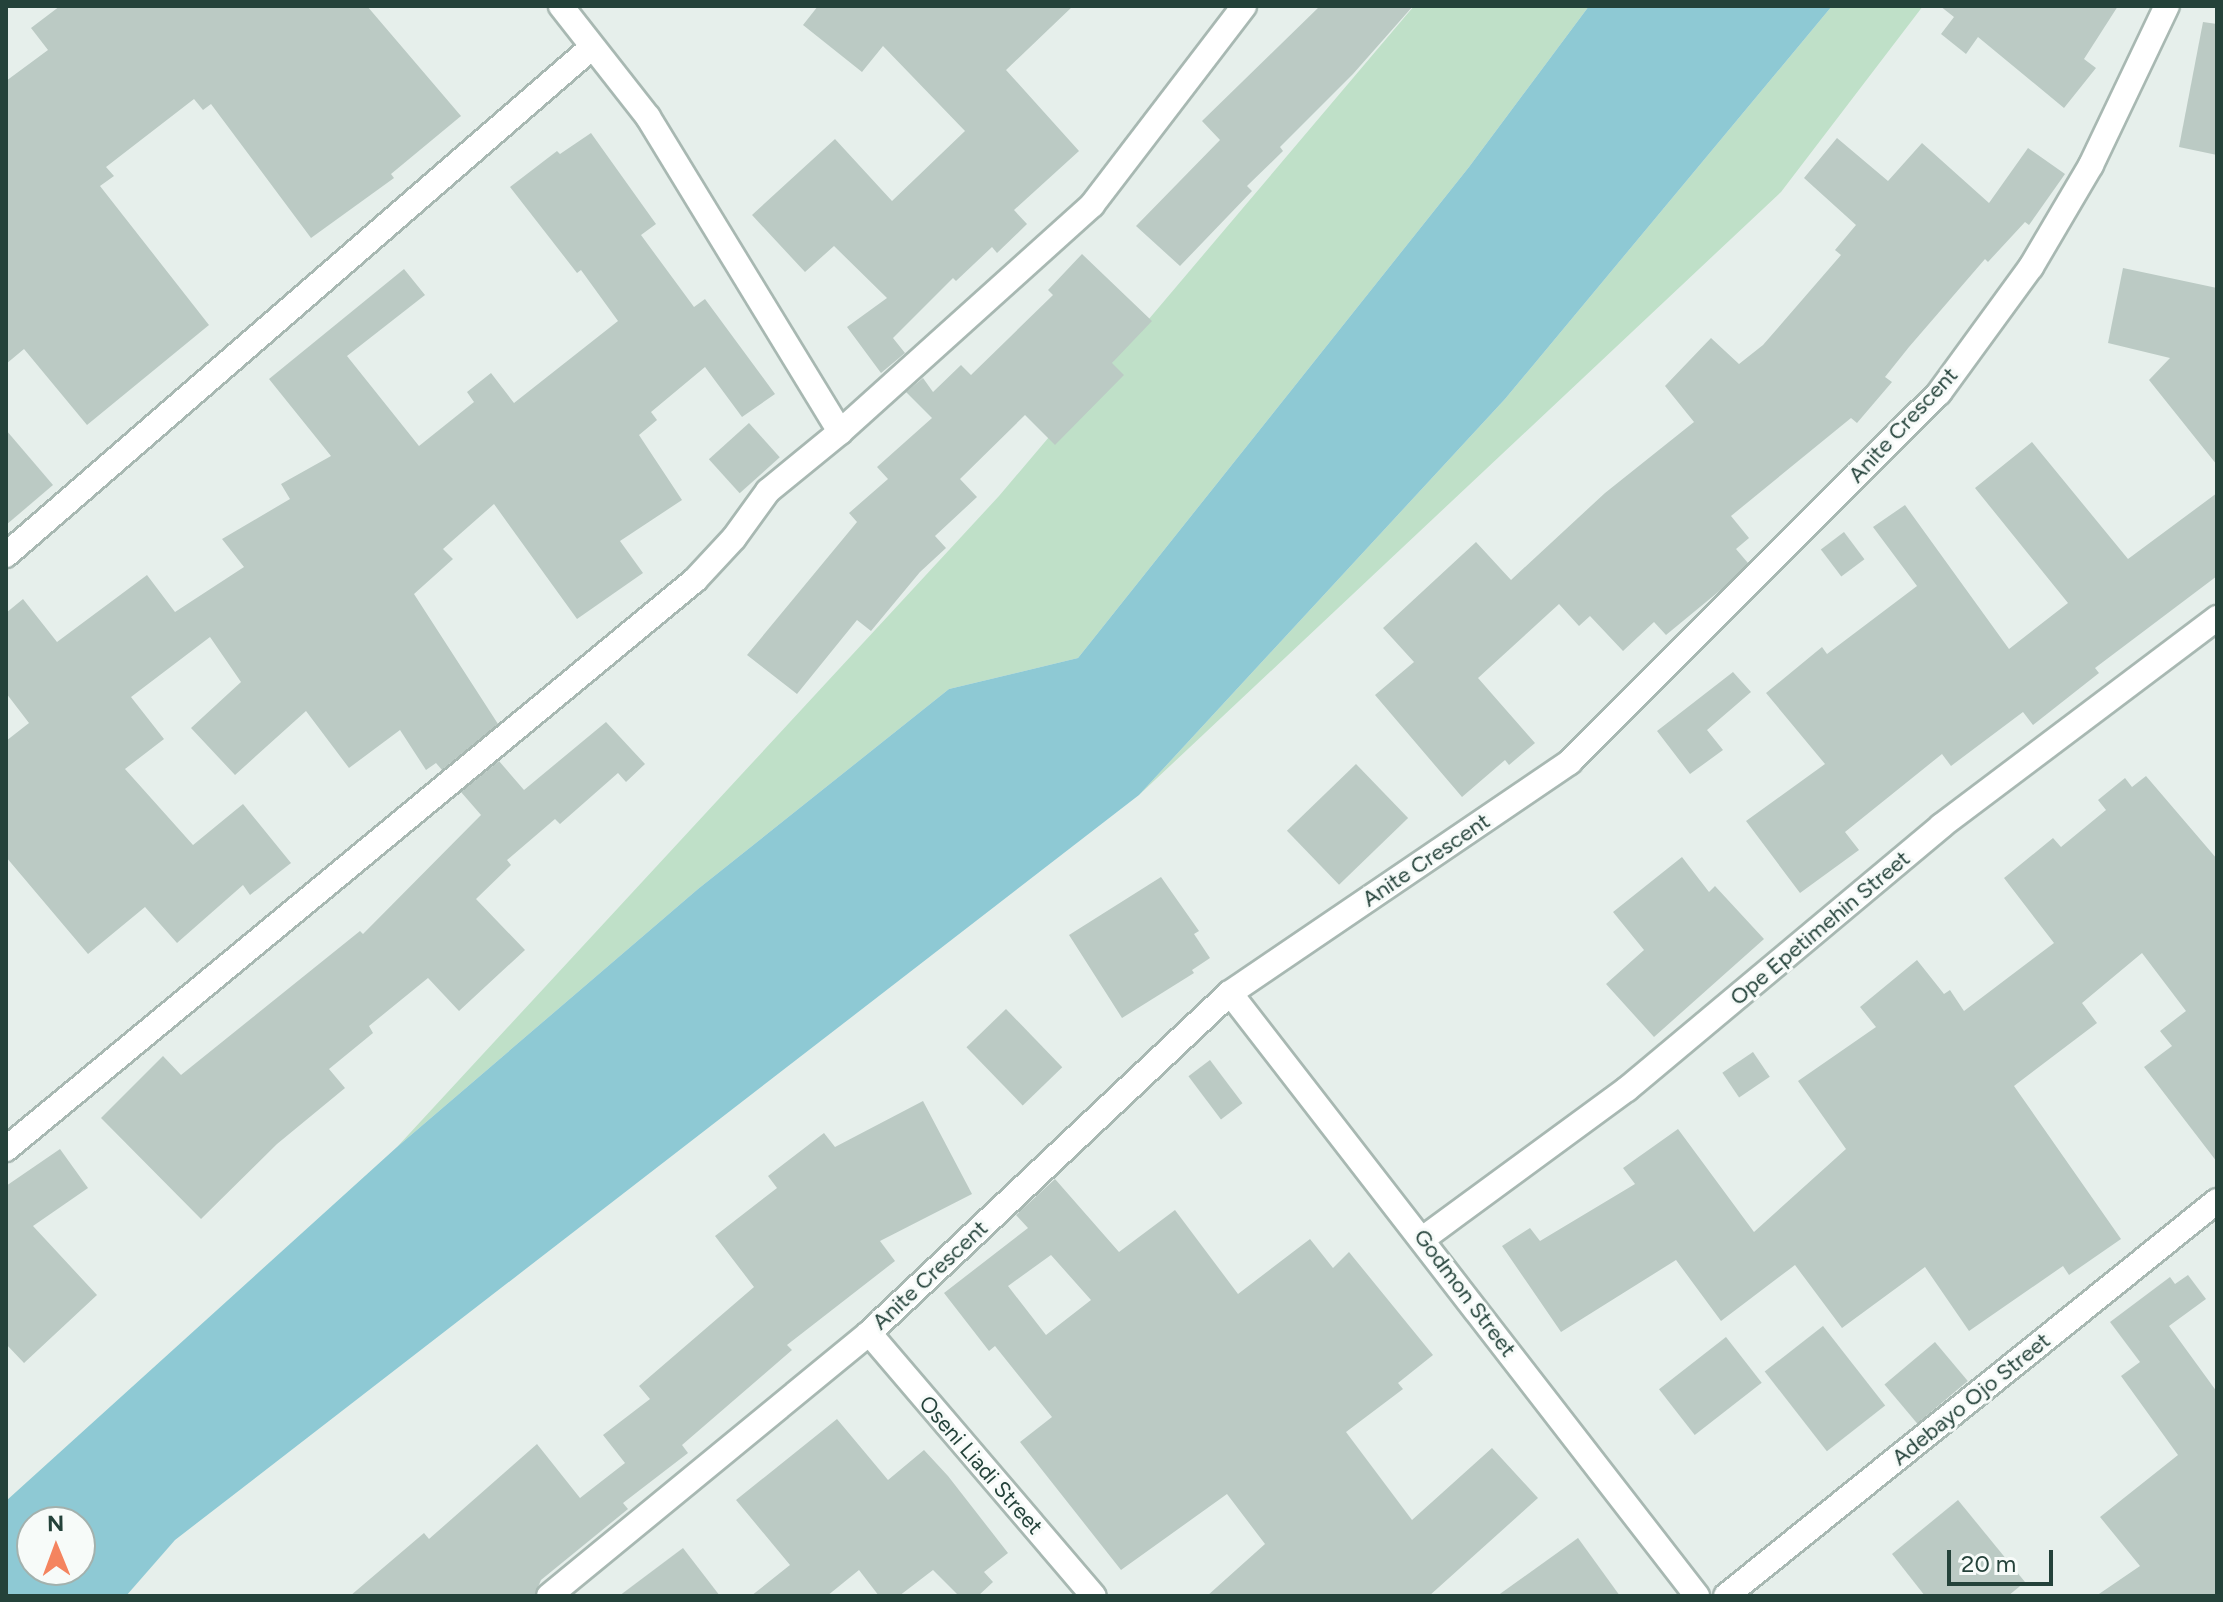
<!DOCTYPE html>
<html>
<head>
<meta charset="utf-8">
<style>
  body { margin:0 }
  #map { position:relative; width:2223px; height:1602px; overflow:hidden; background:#e6efeb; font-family:Figtree,sans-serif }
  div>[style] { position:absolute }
  .green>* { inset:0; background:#bfe0c8 }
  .water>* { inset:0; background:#8ec9d4 }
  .building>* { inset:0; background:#bbcac4; transform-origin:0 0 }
  .roads { filter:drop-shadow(2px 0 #a8b8b2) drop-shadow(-2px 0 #a8b8b2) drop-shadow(0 2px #a8b8b2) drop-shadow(0 -2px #a8b8b2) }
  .minor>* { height:24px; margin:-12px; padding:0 12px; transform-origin:12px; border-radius:12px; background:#fff }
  span { translate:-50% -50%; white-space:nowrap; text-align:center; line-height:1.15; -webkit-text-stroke:6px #f7fbf9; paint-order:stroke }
  .street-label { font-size:22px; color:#24423a }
  .frame { position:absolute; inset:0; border:8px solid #24423a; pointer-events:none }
  .north { position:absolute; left:16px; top:1506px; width:80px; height:80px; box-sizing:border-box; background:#f7fbf9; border:2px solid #a3b1ad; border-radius:50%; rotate:359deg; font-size:22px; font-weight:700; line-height:32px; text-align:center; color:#24423a }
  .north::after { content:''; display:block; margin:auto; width:28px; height:36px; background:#f4845f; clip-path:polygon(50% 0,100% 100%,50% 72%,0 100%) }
  .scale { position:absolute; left:1947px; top:1550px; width:106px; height:36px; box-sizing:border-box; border:4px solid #24423a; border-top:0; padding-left:10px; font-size:24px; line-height:28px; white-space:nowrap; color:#24423a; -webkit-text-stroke:6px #f7fbf9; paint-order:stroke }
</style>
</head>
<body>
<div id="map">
  <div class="green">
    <i style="clip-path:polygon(1414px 6px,1589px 6px,1469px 167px,1078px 658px,949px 689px,698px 889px,397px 1147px,999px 496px)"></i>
    <i style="clip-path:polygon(1832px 6px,1923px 6px,1781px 192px,1139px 795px,1505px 399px)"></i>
  </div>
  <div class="water">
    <i style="clip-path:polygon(evenodd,1589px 6px,1832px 6px,1505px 399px,1139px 795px,175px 1540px,126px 1596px,6px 1596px,6px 1501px,397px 1147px,698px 889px,949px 689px,1078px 658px,1469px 167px,1589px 6px,32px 1522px,80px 1522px,80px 1570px,32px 1570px,32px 1522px)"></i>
  </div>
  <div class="building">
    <i style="clip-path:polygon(60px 6px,367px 6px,461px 116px,391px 174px,394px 178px,311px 238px,211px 104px,203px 110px,194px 99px,106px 167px,114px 176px,100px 186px,209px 325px,87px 425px,24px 349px,6px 364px,6px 81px,48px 50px,31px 28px)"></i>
    <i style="clip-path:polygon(818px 6px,1073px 6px,1006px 70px,1079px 151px,1014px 210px,1027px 224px,997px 253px,992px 247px,956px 281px,953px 278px,893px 338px,905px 353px,881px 373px,847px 327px,887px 298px,834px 246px,805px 272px,752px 215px,835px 139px,892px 201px,965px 131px,883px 46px,862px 72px,803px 25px)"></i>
    <i style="clip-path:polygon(1320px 6px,1413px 6px,1353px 74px,1280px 147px,1283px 151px,1247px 186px,1252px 191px,1180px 266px,1136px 226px,1220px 140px,1202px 121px)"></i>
    <i style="clip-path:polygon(1940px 6px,2118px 6px,2084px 59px,2096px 68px,2064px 108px,1978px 37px,1966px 54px,1941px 34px,1954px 17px)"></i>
    <i style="clip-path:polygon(2203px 22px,2217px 24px,2217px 155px,2179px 147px)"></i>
    <i style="clip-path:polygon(591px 133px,656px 224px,641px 235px,694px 307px,705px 299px,775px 394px,742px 417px,705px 367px,651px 412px,657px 420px,639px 435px,682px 500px,620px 541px,643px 573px,577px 619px,494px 504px,443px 549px,453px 559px,414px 594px,498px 724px,442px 770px,436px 763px,426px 770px,400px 730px,349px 768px,306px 711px,235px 775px,191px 728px,241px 682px,210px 637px,131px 697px,164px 739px,125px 769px,193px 845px,243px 804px,291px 863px,250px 895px,243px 885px,177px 943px,145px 907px,88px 954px,6px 857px,6px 741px,29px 723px,6px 693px,6px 613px,23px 599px,57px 642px,147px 575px,175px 612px,244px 567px,222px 539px,290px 499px,281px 484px,331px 456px,269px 379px,404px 269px,425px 295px,347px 356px,419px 446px,474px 402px,467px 392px,491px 373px,514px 403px,618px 321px,581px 270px,577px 273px,510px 187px,557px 151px,560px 154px)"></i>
    <i style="clip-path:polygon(1837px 138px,1888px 181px,1922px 143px,1989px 203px,2028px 148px,2065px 174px,2029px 225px,2025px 222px,1988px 262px,1985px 259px,1909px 347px,1885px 377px,1892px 382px,1857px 423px,1851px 418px,1731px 516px,1749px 538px,1736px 549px,1748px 563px,1723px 588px,1666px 635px,1654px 622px,1623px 651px,1590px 616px,1579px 626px,1559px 604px,1478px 678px,1535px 743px,1509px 765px,1505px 760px,1462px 797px,1375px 695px,1414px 662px,1383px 628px,1476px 542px,1511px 580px,1605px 493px,1694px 422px,1665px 386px,1711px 338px,1739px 364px,1763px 345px,1841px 255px,1835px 250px,1856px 225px,1804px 178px)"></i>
    <i style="clip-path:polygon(1082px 254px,1152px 321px,1112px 363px,1124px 375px,1055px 445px,1025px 415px,960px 479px,977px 497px,935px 536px,946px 548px,920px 572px,871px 631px,857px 620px,797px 694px,747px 655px,857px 522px,849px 513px,888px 479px,877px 467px,932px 418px,906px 392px,923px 378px,933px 392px,961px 365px,971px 375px,1053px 295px,1048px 290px)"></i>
    <i style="clip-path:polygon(2123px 268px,2217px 288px,2217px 465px,2149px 380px,2170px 358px,2108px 343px)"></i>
    <i style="left:749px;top:423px;width:46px;height:54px;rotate:48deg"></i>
    <i style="clip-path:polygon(6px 430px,53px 485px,6px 525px)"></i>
    <i style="clip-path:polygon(2032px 442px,2128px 559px,2217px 493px,2217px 576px,2095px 668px,2099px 673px,2033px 725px,2023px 712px,1951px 766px,1942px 754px,1845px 832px,1859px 850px,1800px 893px,1746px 821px,1825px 764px,1766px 693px,1822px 647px,1827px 654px,1917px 586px,1873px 527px,1905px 505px,2009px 649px,2068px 603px,1975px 488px)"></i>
    <i style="left:1844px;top:532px;width:34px;height:29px;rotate:53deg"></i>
    <i style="clip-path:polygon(1733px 672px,1751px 692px,1707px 730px,1723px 750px,1690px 774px,1657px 731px)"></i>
    <i style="clip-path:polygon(606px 722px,645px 764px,626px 782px,618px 773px,560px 824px,555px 819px,507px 860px,511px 865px,476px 899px,525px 950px,459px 1011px,428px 978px,369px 1026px,373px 1033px,329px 1069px,345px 1088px,277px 1144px,201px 1219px,101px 1118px,163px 1056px,181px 1075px,360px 931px,363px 934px,481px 815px,461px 792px,499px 761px,524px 790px)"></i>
    <i style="left:1356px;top:764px;width:75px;height:96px;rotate:46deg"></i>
    <i style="clip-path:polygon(2146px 776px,2217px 859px,2217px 1162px,2144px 1067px,2172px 1046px,2160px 1031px,2186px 1011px,2142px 953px,2082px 1003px,2097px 1023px,2014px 1086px,2121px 1239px,2069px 1275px,2063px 1266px,1969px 1331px,1925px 1267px,1842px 1328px,1795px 1265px,1721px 1321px,1676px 1260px,1561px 1332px,1502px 1246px,1530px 1228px,1540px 1241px,1635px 1184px,1623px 1168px,1678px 1129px,1754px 1232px,1846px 1149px,1798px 1081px,1876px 1027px,1860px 1007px,1917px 960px,1944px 994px,1950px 990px,1964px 1011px,2054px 943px,2004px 878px,2053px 838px,2061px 847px,2106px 810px,2098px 800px,2125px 778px,2132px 787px)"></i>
    <i style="clip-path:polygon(1682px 857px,1709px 892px,1715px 886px,1764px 939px,1654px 1037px,1606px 984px,1644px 950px,1613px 912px)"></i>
    <i style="clip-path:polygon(1161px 877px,1199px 931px,1194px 934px,1210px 958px,1192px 970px,1194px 973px,1122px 1018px,1069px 935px)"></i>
    <i style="left:1006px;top:1009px;width:81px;height:55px;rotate:46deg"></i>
    <i style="left:1753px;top:1052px;width:30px;height:37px;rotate:56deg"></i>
    <i style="left:1210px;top:1060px;width:54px;height:27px;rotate:53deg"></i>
    <i style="clip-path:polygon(923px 1101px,972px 1194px,880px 1241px,895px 1261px,787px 1345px,792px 1350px,682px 1445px,688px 1453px,623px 1503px,628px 1509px,541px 1580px,534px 1596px,350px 1596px,424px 1533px,429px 1539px,537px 1444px,580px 1498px,625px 1463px,603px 1435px,650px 1399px,639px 1386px,754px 1287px,715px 1236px,777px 1188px,768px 1176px,824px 1133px,835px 1147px)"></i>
    <i style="clip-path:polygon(60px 1149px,88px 1188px,33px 1226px,97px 1295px,24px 1363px,6px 1344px,6px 1186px)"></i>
    <i style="clip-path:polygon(evenodd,1055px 1179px,1119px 1252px,1175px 1210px,1238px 1294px,1310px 1239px,1333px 1268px,1349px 1252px,1433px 1355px,1398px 1383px,1403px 1389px,1346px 1432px,1412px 1520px,1492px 1448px,1538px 1498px,1429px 1596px,1207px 1596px,1265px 1544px,1227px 1494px,1121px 1570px,1020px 1442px,1052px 1417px,995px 1346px,989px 1351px,944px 1293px,1028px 1228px,1016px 1215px,1055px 1179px,1051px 1255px,1091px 1300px,1046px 1335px,1008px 1286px,1051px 1255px)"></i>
    <i style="clip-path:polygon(2188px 1275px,2206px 1299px,2169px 1326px,2217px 1392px,2217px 1596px,2096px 1596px,2140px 1566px,2100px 1517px,2178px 1455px,2121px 1376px,2140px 1362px,2110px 1322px,2170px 1277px,2175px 1284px)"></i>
    <i style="left:1823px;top:1326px;width:101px;height:74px;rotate:52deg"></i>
    <i style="left:1726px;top:1337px;width:58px;height:85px;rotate:52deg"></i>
    <i style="left:1935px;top:1342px;width:51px;height:66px;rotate:50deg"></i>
    <i style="clip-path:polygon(837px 1419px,888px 1480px,924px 1450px,948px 1476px,1008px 1553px,984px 1572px,993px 1582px,978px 1596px,959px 1596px,933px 1570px,899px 1596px,879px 1596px,859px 1570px,827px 1596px,751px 1596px,790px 1565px,736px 1500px)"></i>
    <i style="clip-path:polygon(1958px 1500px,2025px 1582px,2008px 1596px,1925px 1596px,1892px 1554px)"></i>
    <i style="clip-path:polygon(1578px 1538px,1620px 1596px,1497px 1596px)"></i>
    <i style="clip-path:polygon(683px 1548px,720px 1596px,619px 1596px)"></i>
  </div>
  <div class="roads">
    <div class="minor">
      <i style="left:561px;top:6px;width:141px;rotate:51.9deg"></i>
      <i style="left:648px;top:117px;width:369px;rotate:58.6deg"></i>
      <i style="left:6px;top:555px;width:774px;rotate:-40.91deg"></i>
      <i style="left:1230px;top:993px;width:763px;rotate:52.24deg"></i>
      <i style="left:6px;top:1149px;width:894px;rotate:-39.55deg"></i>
      <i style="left:695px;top:580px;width:57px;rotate:-47.1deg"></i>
      <i style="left:734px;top:538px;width:58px;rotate:-54.1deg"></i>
      <i style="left:768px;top:491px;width:93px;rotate:-39.3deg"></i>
      <i style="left:840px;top:432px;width:339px;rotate:-42deg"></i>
      <i style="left:1092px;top:205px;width:250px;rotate:-52.6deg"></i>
      <i style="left:1424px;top:1238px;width:252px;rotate:-36.3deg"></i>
      <i style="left:1627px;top:1089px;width:410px;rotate:-39.9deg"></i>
      <i style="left:1941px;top:826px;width:346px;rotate:-37deg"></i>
      <i style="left:869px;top:1333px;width:346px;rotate:49.5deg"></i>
      <i style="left:549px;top:1596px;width:414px;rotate:-39.4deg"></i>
      <i style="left:869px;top:1333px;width:496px;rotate:-43.3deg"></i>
      <i style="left:1230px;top:993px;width:411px;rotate:-34.2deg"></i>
      <i style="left:1570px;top:762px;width:522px;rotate:-45deg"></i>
      <i style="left:1939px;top:393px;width:156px;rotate:-53.9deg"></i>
      <i style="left:2031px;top:267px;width:118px;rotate:-59.5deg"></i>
      <i style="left:2091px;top:165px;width:176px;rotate:-64.5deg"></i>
      <i style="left:1726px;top:1596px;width:630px;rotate:-38.82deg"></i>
    </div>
  </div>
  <div class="street-label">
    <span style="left:1903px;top:425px;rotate:-47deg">Anite Crescent</span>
    <span style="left:1426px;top:860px;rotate:-34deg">Anite Crescent</span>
    <span style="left:1820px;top:928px;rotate:-40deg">Ope Epetimehin Street</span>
    <span style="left:930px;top:1275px;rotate:-43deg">Anite Crescent</span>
    <span style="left:1465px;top:1293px;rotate:53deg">Godmon Street</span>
    <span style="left:1971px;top:1399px;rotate:-39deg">Adebayo Ojo Street</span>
    <span style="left:981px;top:1465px;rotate:49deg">Oseni Liadi Street</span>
  </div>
  <div class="frame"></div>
  <div class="north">N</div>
  <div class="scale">20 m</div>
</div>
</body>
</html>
